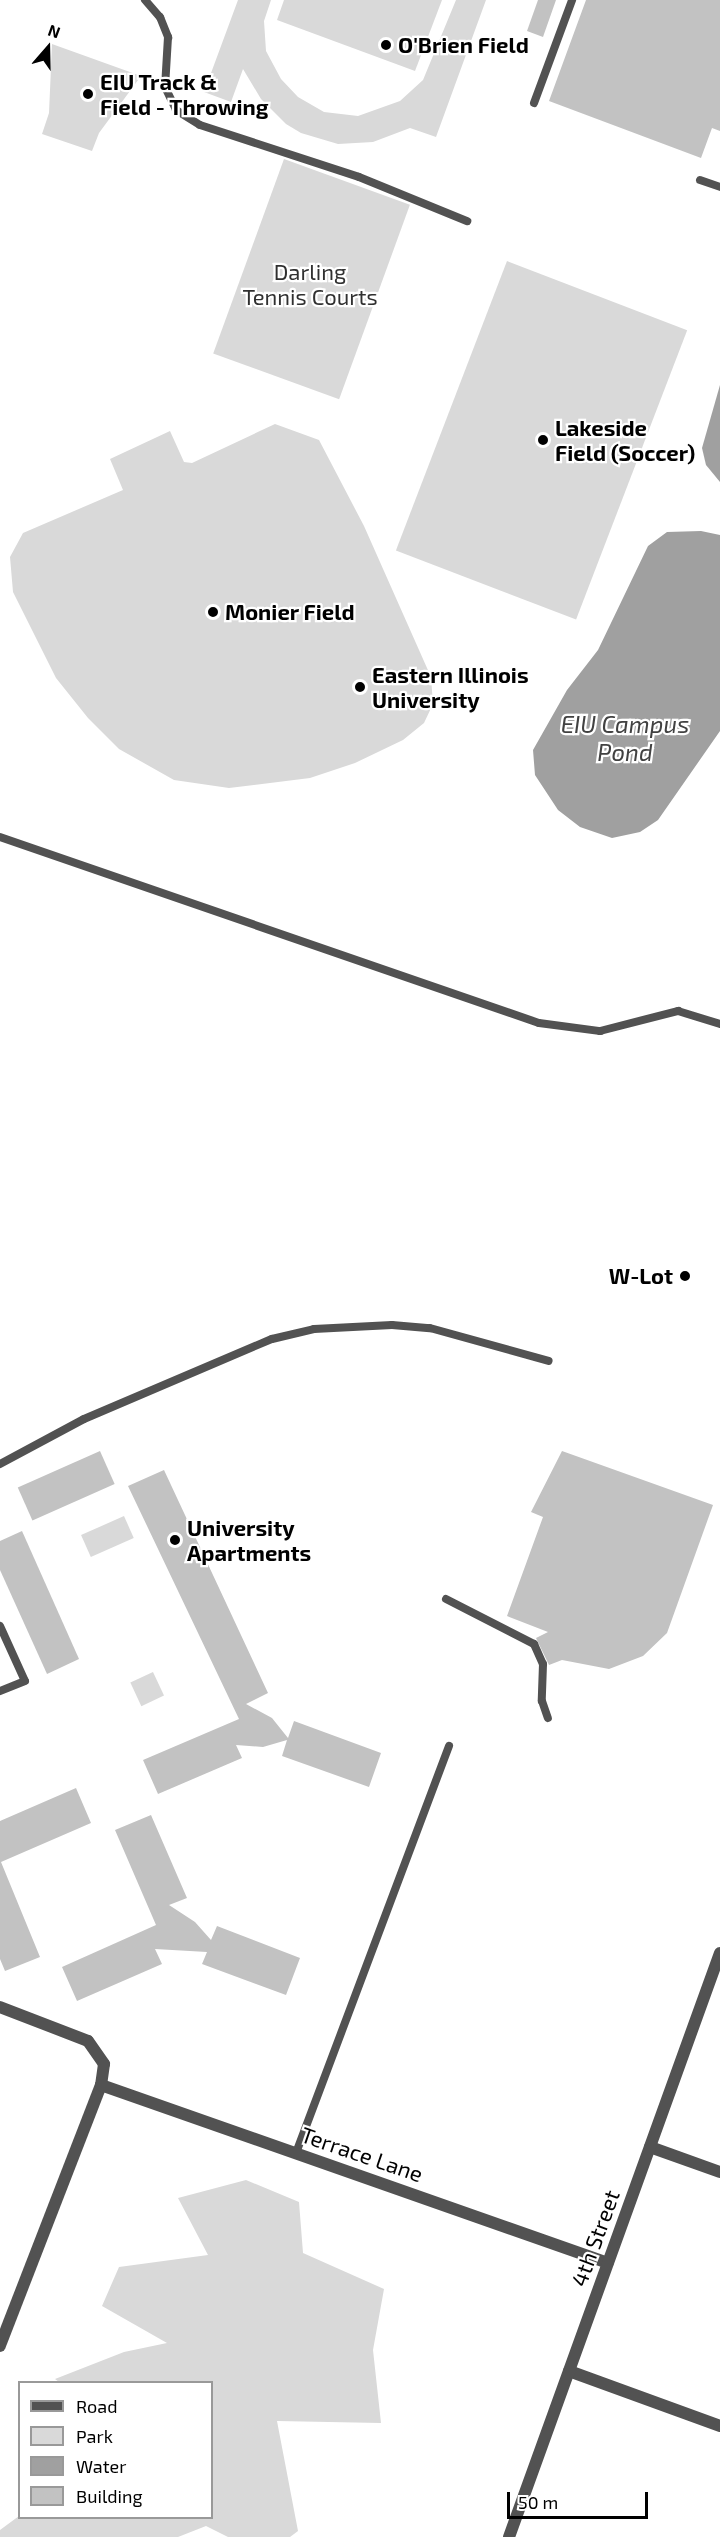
<!DOCTYPE html>
<html>
<head>
<meta charset="utf-8">
<style>
  body { margin:0 }
  #map { position:relative; width:720px; height:2537px; overflow:hidden; background:#fff; font-family:"Exo 2",sans-serif }
  div>[style] { position:absolute }
  .green>* { inset:0; background:#d9d9d9; transform-origin:0 0 }
  .water>* { inset:0; background:#a0a0a0 }
  .building>* { inset:0; background:#c2c2c2; transform-origin:0 0 }
  .service>* { height:8px; margin:-4px; padding:0 4px; transform-origin:4px; border-radius:4px; background:#525252 }
  .minor>* { height:12px; margin:-6px; padding:0 6px; transform-origin:6px; border-radius:6px; background:#525252 }
  .tertiary>* { height:12px; margin:-6px; padding:0 6px; transform-origin:6px; border-radius:6px; background:#525252 }
  .dots>* { width:16px; height:16px; translate:-50% -50%; box-sizing:border-box; border:3px solid #fff; border-radius:50% }
  span { translate:-50% -50%; white-space:nowrap; text-align:center; line-height:1.15; -webkit-text-stroke:4.5px #fff; paint-order:stroke }
  .poi-label { font-size:22px; color:#000; font-weight:700 }
  .left { translate:0 -50%; text-align:left }
  .right { translate:-100% -50%; text-align:right }
  .park-label { font-size:22px; color:#303030 }
  .street-label { font-size:22px; color:#000 }
  .water-label { font-size:24px; color:#414141; font-style:italic }
  .legend { position:absolute; left:18px; top:2381px; width:195px; height:138px; box-sizing:border-box; background:#fff; border:2px solid #999; margin:0; padding:8px 10px; list-style:none; font-size:18px; color:#000 }
  .legend li { display:flex; align-items:center; gap:12px; height:30px }
  .legend b { width:30px; border:2px solid #999 }
  .north { position:absolute; left:18px; top:18px; width:60px; height:60px; -webkit-text-stroke:4px #fff; paint-order:stroke; rotate:20deg; font-size:16px; font-weight:700; line-height:24px; text-align:center; color:#000 }
  .north::after { content:''; display:block; margin:auto; width:21px; height:27px; background:#000; clip-path:polygon(50% 0,100% 100%,50% 72%,0 100%) }
  .scale { position:absolute; left:507px; top:2492px; width:141px; height:27px; box-sizing:border-box; border:3px solid #000; border-top:0; padding-left:8px; font-size:18px; line-height:21px; white-space:nowrap; color:#000; -webkit-text-stroke:4px #fff; paint-order:stroke }
</style>
</head>
<body>
<div id="map">
  <div class="green">
    <i style="clip-path:polygon(238px 0,271px 0,264px 21px,266px 51px,281px 79px,298px 97px,324px 112px,358px 116px,400px 101px,423px 80px,456px 0,486px 0,436px 137px,410px 128px,373px 142px,338px 144px,301px 133px,286px 124px,261px 99px,243px 69px,231px 102px,204px 92px)"></i>
    <i style="clip-path:polygon(284px 0,442px 0,415px 71px,277px 20px)"></i>
    <i style="clip-path:polygon(52px 44px,141px 76px,99px 133px,92px 151px,42px 134px,49px 113px)"></i>
    <i style="left:284px;top:159px;width:134px;height:207px;rotate:20deg"></i>
    <i style="left:507px;top:261px;width:193px;height:310px;rotate:21deg"></i>
    <i style="clip-path:polygon(275px 424px,319px 440px,364px 526px,431px 677px,433px 704px,424px 723px,403px 740px,355px 763px,310px 778px,229px 788px,174px 780px,119px 749px,88px 718px,56px 678px,13px 592px,10px 557px,23px 533px,123px 490px,110px 459px,170px 431px,184px 462px,192px 463px)"></i>
    <i style="left:124px;top:1516px;width:24px;height:47px;rotate:66deg"></i>
    <i style="left:153px;top:1672px;width:26px;height:25px;rotate:65deg"></i>
    <i style="clip-path:polygon(246px 2180px,299px 2202px,303px 2253px,384px 2289px,373px 2350px,381px 2423px,277px 2421px,298px 2531px,290px 2537px,228px 2537px,206px 2526px,178px 2537px,0 2537px,0 2530px,19px 2516px,212px 2518px,212px 2382px,59px 2382px,55px 2379px,124px 2352px,167px 2343px,102px 2306px,119px 2267px,208px 2255px,178px 2198px)"></i>
  </div>
  <div class="water">
    <i style="clip-path:polygon(720px 385px,720px 482px,706px 465px,702px 448px)"></i>
    <i style="clip-path:polygon(701px 531px,720px 535px,720px 731px,658px 820px,640px 832px,612px 838px,580px 827px,558px 810px,535px 775px,533px 750px,567px 690px,598px 650px,648px 546px,667px 532px)"></i>
  </div>
  <div class="building">
    <i style="clip-path:polygon(538px 0,556px 0,543px 37px,527px 31px)"></i>
    <i style="clip-path:polygon(586px 0,720px 0,720px 131px,712px 128px,701px 158px,549px 101px)"></i>
    <i style="left:100px;top:1451px;width:36px;height:90px;rotate:66deg"></i>
    <i style="clip-path:polygon(562px 1451px,713px 1505px,667px 1633px,643px 1656px,609px 1669px,562px 1660px,549px 1665px,536px 1638px,548px 1632px,507px 1616px,543px 1517px,531px 1512px)"></i>
    <i style="clip-path:polygon(164px 1470px,268px 1693px,246px 1704px,272px 1718px,288px 1738px,294px 1721px,381px 1753px,369px 1787px,282px 1756px,287px 1740px,263px 1747px,236px 1745px,242px 1758px,158px 1794px,143px 1760px,239px 1719px,128px 1486px)"></i>
    <i style="clip-path:polygon(22px 1531px,79px 1659px,47px 1674px,0 1570px,0 1541px)"></i>
    <i style="clip-path:polygon(76px 1788px,91px 1823px,1px 1862px,40px 1957px,5px 1971px,0 1959px,0 1821px)"></i>
    <i style="clip-path:polygon(151px 1815px,187px 1898px,169px 1905px,195px 1922px,211px 1940px,217px 1926px,300px 1958px,286px 1995px,202px 1964px,207px 1952px,155px 1949px,162px 1964px,77px 2001px,62px 1967px,156px 1925px,115px 1830px)"></i>
  </div>
  <div class="service">
    <i style="left:145px;top:0;width:23px;rotate:49deg"></i>
    <i style="left:160px;top:17px;width:22px;rotate:68deg"></i>
    <i style="left:168px;top:37px;width:50px;rotate:93.4deg"></i>
    <i style="left:165px;top:87px;width:25px;rotate:64deg"></i>
    <i style="left:176px;top:110px;width:28px;rotate:32deg"></i>
    <i style="left:200px;top:125px;width:167px;rotate:18.1deg"></i>
    <i style="left:359px;top:177px;width:117px;rotate:22.2deg"></i>
    <i style="left:534px;top:103px;width:110px;rotate:-69.7deg"></i>
    <i style="left:700px;top:180px;width:21px;rotate:19deg"></i>
    <i style="left:0;top:837px;width:570px;rotate:19.04deg"></i>
    <i style="left:539px;top:1023px;width:62px;rotate:7.5deg"></i>
    <i style="left:600px;top:1031px;width:81px;rotate:-14.4deg"></i>
    <i style="left:678px;top:1011px;width:44px;rotate:17.2deg"></i>
    <i style="left:0;top:1464px;width:95px;rotate:-28.2deg"></i>
    <i style="left:84px;top:1419px;width:204px;rotate:-23.1deg"></i>
    <i style="left:272px;top:1339px;width:43px;rotate:-13.4deg"></i>
    <i style="left:314px;top:1329px;width:78px;rotate:-2.9deg"></i>
    <i style="left:392px;top:1325px;width:38px;rotate:5deg"></i>
    <i style="left:430px;top:1328px;width:123px;rotate:15.5deg"></i>
    <i style="left:446px;top:1599px;width:99px;rotate:27.1deg"></i>
    <i style="left:534px;top:1644px;width:22px;rotate:66deg"></i>
    <i style="left:543px;top:1664px;width:37px;rotate:92deg"></i>
    <i style="left:542px;top:1701px;width:18px;rotate:71deg"></i>
    <i style="left:0;top:1626px;width:60px;rotate:65.6deg"></i>
    <i style="left:25px;top:1681px;width:27px;rotate:158deg"></i>
    <i style="left:296px;top:2153px;width:435px;rotate:-69.4deg"></i>
  </div>
  <div class="minor">
    <i style="left:0;top:2007px;width:94px;rotate:21.1deg"></i>
    <i style="left:88px;top:2041px;width:28px;rotate:55deg"></i>
    <i style="left:104px;top:2064px;width:21px;rotate:98deg"></i>
    <i style="left:101px;top:2085px;width:280px;rotate:111.2deg"></i>
    <i style="left:101px;top:2085px;width:537px;rotate:19.35deg"></i>
    <i style="left:650px;top:2147px;width:74px;rotate:19.7deg"></i>
    <i style="left:569px;top:2371px;width:161px;rotate:20deg"></i>
  </div>
  <div class="tertiary">
    <i style="left:509px;top:2537px;width:621px;rotate:-70.14deg"></i>
  </div>
  <div class="dots">
    <i style="left:386px;top:45px;background:#000"></i>
    <i style="left:88px;top:94px;background:#000"></i>
    <i style="left:543px;top:440px;background:#000"></i>
    <i style="left:213px;top:612px;background:#000"></i>
    <i style="left:360px;top:687px;background:#000"></i>
    <i style="left:685px;top:1276px;background:#000"></i>
    <i style="left:175px;top:1540px;background:#000"></i>
  </div>
  <div class="poi-label">
    <span class="left" style="left:398px;top:45px">O'Brien Field</span>
    <span class="left" style="left:100px;top:94px">EIU Track &amp;<br>Field - Throwing</span>
    <span class="left" style="left:555px;top:440px">Lakeside<br>Field (Soccer)</span>
    <span class="left" style="left:225px;top:612px">Monier Field</span>
    <span class="left" style="left:372px;top:687px">Eastern Illinois<br>University</span>
    <span class="right" style="left:673px;top:1276px">W-Lot</span>
    <span class="left" style="left:187px;top:1540px">University<br>Apartments</span>
  </div>
  <div class="park-label">
    <span style="left:310px;top:284px">Darling<br>Tennis Courts</span>
  </div>
  <div class="street-label">
    <span style="left:362px;top:2154px;rotate:19deg">Terrace Lane</span>
    <span style="left:595px;top:2238px;rotate:-70deg">4th Street</span>
  </div>
  <div class="water-label">
    <span style="left:625px;top:738px">EIU Campus<br>Pond</span>
  </div>
  <ul class="legend">
  <li><b style="height:8px;background:#525252"></b>Road</li>
  <li><b style="height:16px;background:#d9d9d9"></b>Park</li>
  <li><b style="height:16px;background:#a0a0a0"></b>Water</li>
  <li><b style="height:16px;background:#c2c2c2"></b>Building</li>
  </ul>
  <div class="north">N</div>
  <div class="scale">50 m</div>
</div>
</body>
</html>
